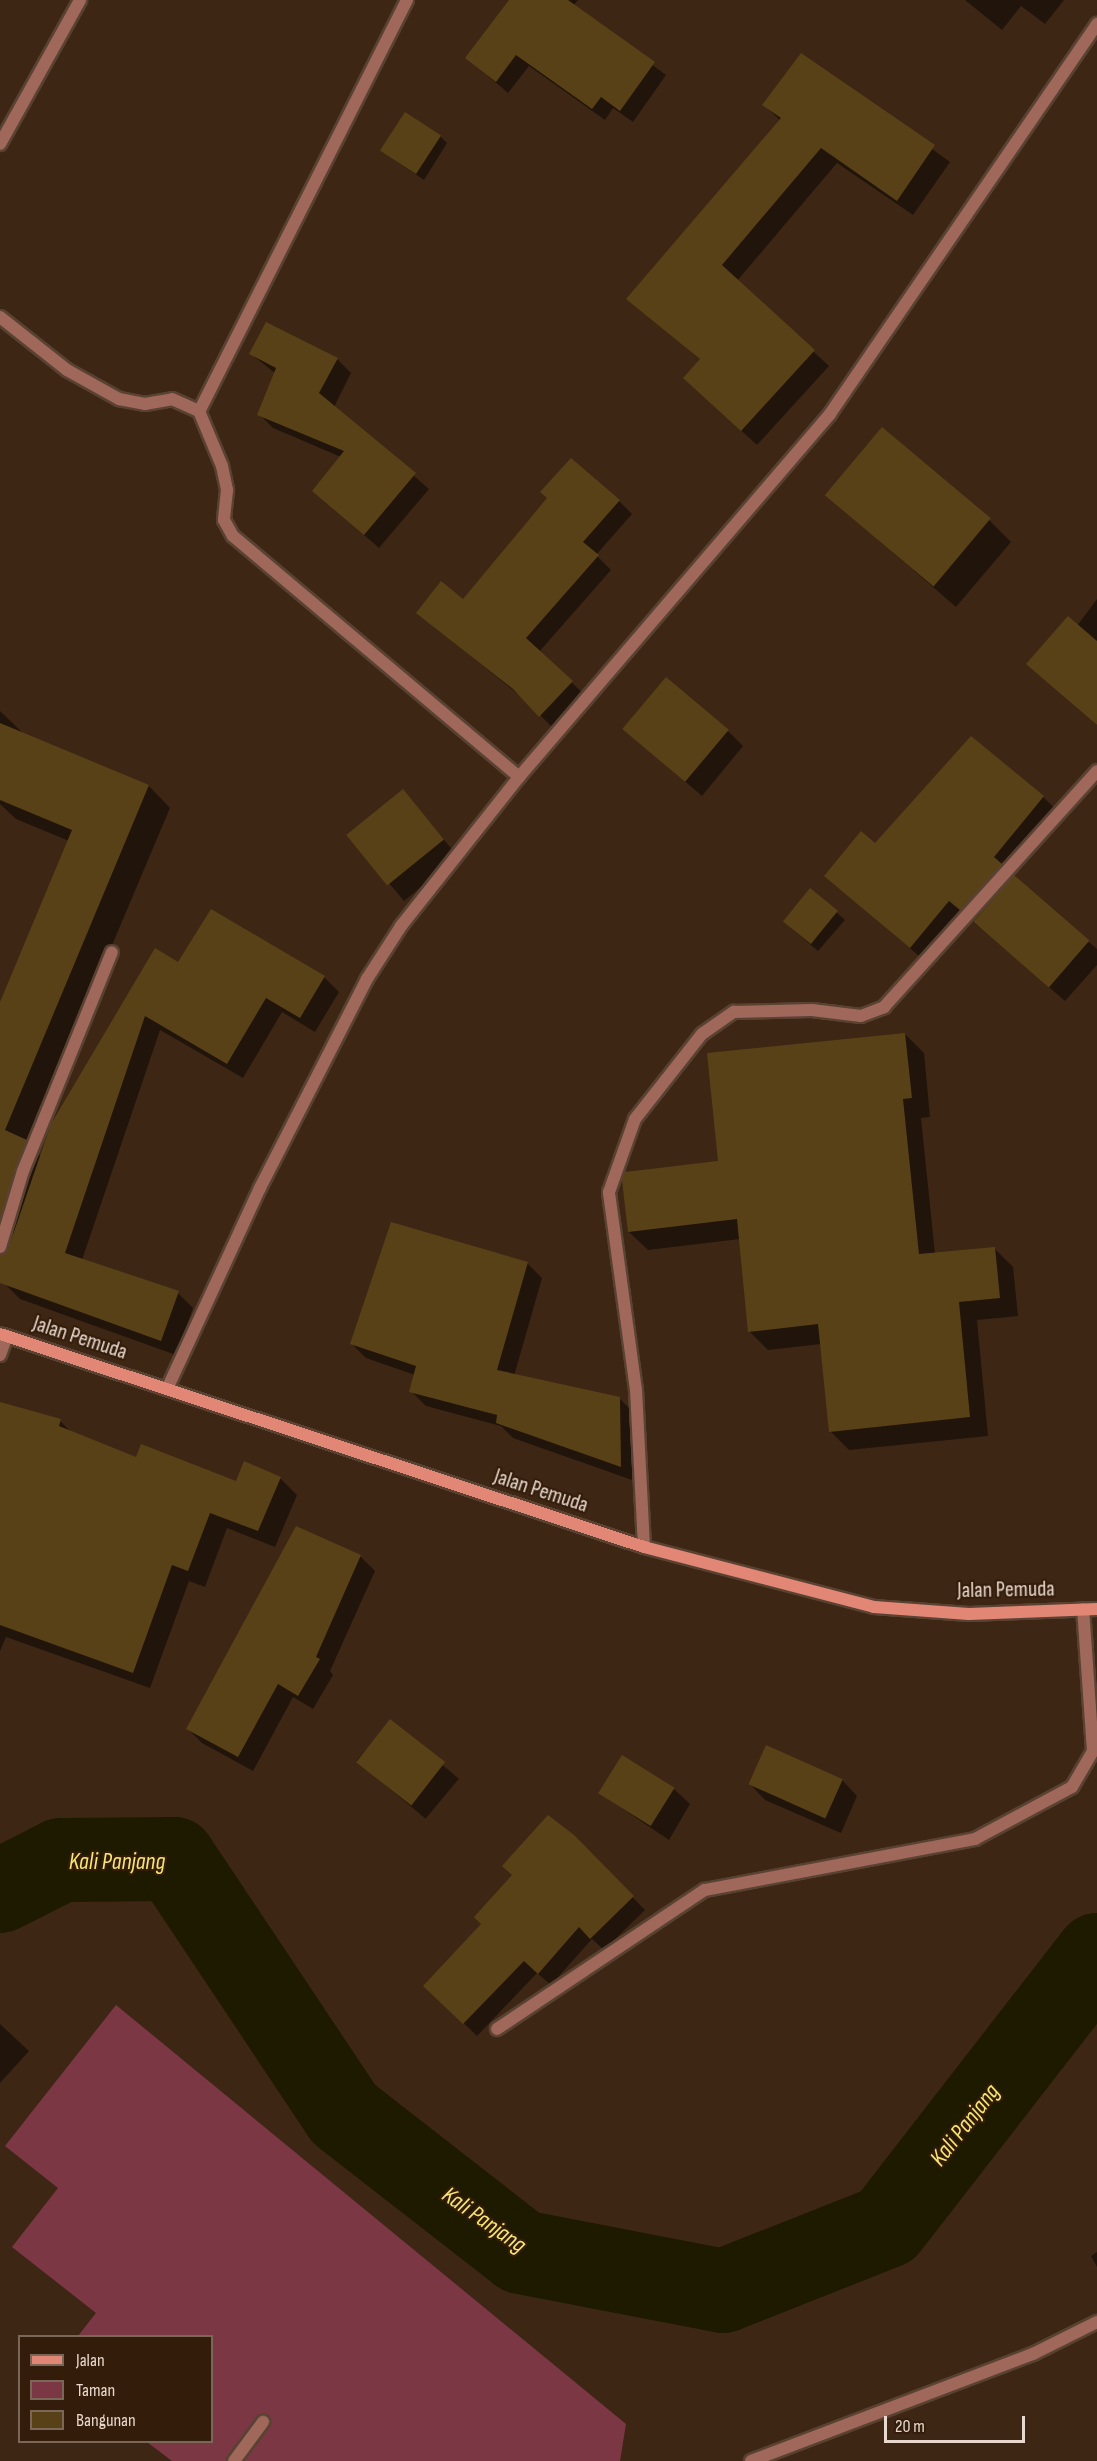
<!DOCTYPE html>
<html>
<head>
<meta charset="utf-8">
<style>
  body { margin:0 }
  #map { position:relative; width:1097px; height:2461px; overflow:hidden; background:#3e2614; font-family:"Sofia Sans Condensed",sans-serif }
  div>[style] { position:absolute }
  .green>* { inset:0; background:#7c3745 }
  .shadow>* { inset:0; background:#0007; transform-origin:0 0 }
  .river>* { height:84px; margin:-42px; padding:0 42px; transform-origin:42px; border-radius:42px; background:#1d1a00 }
  .building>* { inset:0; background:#594117; transform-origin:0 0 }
  .roads { filter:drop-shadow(2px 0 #594232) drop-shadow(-2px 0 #594232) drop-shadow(0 2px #594232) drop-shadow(0 -2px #594232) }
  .street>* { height:12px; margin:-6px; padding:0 6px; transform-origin:6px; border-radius:6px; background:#a0675b }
  .secondary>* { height:12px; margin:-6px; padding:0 6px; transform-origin:6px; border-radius:6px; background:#e28775 }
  span { translate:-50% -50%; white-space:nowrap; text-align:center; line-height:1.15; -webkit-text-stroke:4.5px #331c0a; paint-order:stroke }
  .street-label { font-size:22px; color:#e8d8cd }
  .water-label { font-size:24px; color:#f5e771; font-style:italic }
  .legend { position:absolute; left:18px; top:2335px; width:195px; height:108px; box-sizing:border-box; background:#331c0a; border:2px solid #7b6758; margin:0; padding:8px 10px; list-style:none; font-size:18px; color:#e8d8cd }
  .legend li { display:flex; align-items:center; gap:12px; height:30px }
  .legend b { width:30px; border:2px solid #7b6758 }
  .scale { position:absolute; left:884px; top:2416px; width:141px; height:27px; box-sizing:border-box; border:3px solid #e8d8cd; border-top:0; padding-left:8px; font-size:18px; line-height:21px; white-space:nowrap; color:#e8d8cd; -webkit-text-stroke:4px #331c0a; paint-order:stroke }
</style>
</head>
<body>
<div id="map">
  <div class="green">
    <i style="clip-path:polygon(116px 2005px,626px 2424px,620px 2461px,172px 2461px,147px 2442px,212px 2442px,212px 2336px,78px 2336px,96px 2313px,12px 2247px,58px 2188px,5px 2146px)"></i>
  </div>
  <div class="shadow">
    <i style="clip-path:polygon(513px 0,578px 0,573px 6px,666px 75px,633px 122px,613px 108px,605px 120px,529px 66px,508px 93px,467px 58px)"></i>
    <i style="clip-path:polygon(965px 0,1064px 0,1045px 24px,1021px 6px,1002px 30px)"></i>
    <i style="clip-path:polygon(802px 55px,950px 162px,913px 215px,837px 163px,737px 281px,829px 366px,757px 445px,700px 393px,701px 360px,628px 298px,781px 121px,764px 105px)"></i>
    <i style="clip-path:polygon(440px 136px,447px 143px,424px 180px,382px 151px)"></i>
    <i style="clip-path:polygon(251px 354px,337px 359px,351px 373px,334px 407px,429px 489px,379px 548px,314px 491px,341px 457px,273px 428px,259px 414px,275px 373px)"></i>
    <i style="clip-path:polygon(827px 495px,989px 520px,1011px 542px,956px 607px)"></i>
    <i style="clip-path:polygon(619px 501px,632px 514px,596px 555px,611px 570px,539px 652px,585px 695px,554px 729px,524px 699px,418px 613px,464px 601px)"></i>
    <i style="clip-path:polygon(1097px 599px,1097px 725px,1028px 664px,1077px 626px)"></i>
    <i style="clip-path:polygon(0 711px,25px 735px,149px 786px,170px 808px,28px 1144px,41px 1157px,179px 964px,324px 977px,339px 992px,315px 1032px,282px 1012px,243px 1078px,160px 1030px,82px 1260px,178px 1293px,193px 1308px,176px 1355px,20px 1299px,5px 1284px,22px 1237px,0 1228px,0 1003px,69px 841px,16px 819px,0 804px)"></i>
    <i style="clip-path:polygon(624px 729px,728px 731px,743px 746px,702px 796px)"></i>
    <i style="left:403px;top:791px;width:85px;height:70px;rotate:50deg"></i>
    <i style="clip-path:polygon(1043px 797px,1059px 812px,1008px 873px,1097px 949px,1097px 965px,1065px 1001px,965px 915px,926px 962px,826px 876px,875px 845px)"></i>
    <i style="clip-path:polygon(810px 890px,845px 920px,818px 951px,791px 928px)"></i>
    <i style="clip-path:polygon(905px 1034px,924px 1053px,930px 1117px,921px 1118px,935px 1254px,994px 1248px,1013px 1267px,1018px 1316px,977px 1320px,988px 1436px,849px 1450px,830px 1431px,821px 1344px,768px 1350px,749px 1331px,740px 1239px,648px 1250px,629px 1232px)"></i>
    <i style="clip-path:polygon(527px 1263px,542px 1278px,514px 1376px,619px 1398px,634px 1413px,635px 1481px,513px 1438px,501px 1426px,426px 1406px,411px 1391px,415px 1375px,366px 1358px,351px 1343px)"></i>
    <i style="clip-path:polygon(0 1403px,60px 1421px,73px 1434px,137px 1459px,237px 1483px,280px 1478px,297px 1495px,275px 1547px,227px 1528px,205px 1587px,189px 1581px,150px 1688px,6px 1637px,0 1651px)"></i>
    <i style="clip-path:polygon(360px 1556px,375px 1571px,330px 1671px,333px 1675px,313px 1709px,293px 1697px,253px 1771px,202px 1743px,188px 1729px)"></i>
    <i style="left:390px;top:1721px;width:90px;height:52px;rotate:40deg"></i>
    <i style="clip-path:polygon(842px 1780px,857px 1796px,841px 1833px,765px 1800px,750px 1784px)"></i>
    <i style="clip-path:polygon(674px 1789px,690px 1804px,669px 1840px,601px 1794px)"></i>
    <i style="clip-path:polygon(573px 1836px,645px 1910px,604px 1950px,592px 1939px,551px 1985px,537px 1973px,477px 2036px,438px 1998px)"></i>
    <i style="clip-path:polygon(0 2024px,29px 2051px,0 2083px)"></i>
    <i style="clip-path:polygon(1097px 2252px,1097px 2267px,1091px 2256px)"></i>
  </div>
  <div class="river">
    <i style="left:0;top:1891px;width:68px;rotate:-26.9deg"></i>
    <i style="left:61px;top:1860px;width:113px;rotate:-0.5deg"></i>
    <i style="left:174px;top:1859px;width:306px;rotate:56.3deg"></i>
    <i style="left:344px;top:2114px;width:224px;rotate:37.9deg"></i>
    <i style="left:521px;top:2252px;width:206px;rotate:10.9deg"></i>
    <i style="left:723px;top:2291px;width:176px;rotate:-21.6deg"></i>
    <i style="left:887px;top:2226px;width:343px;rotate:-52.2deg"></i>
  </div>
  <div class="building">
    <i style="clip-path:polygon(509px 0,568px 0,655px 62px,620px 111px,601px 97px,592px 109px,516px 55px,496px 82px,465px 58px)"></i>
    <i style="clip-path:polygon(801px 53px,935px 145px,897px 201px,821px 148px,722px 265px,815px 350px,741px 431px,683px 378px,700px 359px,626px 299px,781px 118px,762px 105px)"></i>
    <i style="left:405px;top:112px;width:43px;height:46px;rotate:33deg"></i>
    <i style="clip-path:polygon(266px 322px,338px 358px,319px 393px,416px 473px,364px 535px,312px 491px,344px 451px,257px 415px,276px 368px,249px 354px)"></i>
    <i style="left:882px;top:427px;width:142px;height:89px;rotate:40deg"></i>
    <i style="clip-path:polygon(571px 458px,620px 500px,583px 542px,599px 555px,526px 638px,573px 681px,539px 717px,513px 689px,416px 613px,441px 581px,463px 599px,547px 498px,540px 492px)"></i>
    <i style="clip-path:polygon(1068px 616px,1097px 641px,1097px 725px,1026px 664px)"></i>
    <i style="left:666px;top:677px;width:82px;height:68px;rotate:40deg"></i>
    <i style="clip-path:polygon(0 723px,149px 785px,5px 1130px,27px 1140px,0 1219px,0 1002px,72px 830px,0 800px)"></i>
    <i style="clip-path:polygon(971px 736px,1044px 796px,994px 857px,1002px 864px,960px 910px,949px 901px,910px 948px,824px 876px,861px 831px,875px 843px)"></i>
    <i style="left:403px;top:789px;width:65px;height:73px;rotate:51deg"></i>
    <i style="left:1014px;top:875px;width:100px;height:62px;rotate:41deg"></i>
    <i style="left:810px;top:888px;width:36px;height:43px;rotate:39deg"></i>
    <i style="clip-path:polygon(211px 909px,325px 976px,300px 1018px,266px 998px,227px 1064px,145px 1016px,65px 1253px,179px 1291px,161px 1341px,0 1283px,0 1255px,8px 1249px,51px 1124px,155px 948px,178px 962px)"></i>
    <i style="clip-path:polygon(905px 1033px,912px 1098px,903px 1099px,919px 1254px,995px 1247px,1000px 1298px,959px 1302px,970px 1417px,829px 1432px,818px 1324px,748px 1332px,737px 1219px,628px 1232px,622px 1180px,625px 1172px,718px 1161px,707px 1053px)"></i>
    <i style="clip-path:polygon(391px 1222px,528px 1262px,497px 1370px,620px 1397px,621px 1467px,496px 1423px,497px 1415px,409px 1392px,416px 1366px,350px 1344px)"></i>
    <i style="clip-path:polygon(0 1402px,61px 1419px,59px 1426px,136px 1457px,141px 1444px,236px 1481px,244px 1461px,281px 1477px,258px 1531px,210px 1513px,188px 1571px,172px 1565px,133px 1673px,0 1625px)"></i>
    <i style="clip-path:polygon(296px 1526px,361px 1555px,316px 1657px,320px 1659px,298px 1696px,278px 1684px,238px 1757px,186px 1729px)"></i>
    <i style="left:390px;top:1719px;width:70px;height:55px;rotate:38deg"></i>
    <i style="left:766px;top:1745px;width:84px;height:43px;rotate:24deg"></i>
    <i style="left:622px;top:1755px;width:62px;height:45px;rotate:32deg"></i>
    <i style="clip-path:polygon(548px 1815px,574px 1835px,634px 1896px,590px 1939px,579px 1927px,538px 1974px,524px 1961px,463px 2024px,423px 1986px,481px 1924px,474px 1917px,512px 1875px,502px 1866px)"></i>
  </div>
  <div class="roads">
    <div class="street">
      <i style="left:407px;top:0;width:461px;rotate:116.8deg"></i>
      <i style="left:199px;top:411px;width:60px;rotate:67.3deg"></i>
      <i style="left:222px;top:466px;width:25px;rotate:78deg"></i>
      <i style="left:227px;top:490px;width:30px;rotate:96deg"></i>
      <i style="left:224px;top:520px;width:18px;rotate:61deg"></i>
      <i style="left:233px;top:536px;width:374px;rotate:40.1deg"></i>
      <i style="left:0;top:144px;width:165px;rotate:-60.9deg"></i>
      <i style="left:0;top:317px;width:85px;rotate:38.3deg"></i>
      <i style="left:67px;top:370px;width:60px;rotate:29.1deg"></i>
      <i style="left:119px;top:399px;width:26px;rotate:11deg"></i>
      <i style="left:145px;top:404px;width:27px;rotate:-10deg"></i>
      <i style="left:172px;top:399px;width:30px;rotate:24deg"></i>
      <i style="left:0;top:1247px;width:79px;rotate:-73.2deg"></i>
      <i style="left:23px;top:1171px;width:236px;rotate:-67.9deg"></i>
      <i style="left:0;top:1355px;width:20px;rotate:-70deg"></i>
      <i style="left:167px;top:1389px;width:221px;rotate:-65.2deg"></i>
      <i style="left:260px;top:1188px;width:235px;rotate:-62.9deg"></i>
      <i style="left:367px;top:979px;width:63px;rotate:-57.3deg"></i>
      <i style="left:401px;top:926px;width:190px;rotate:-51.6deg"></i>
      <i style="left:519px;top:777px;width:478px;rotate:-49.4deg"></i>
      <i style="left:830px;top:414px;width:473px;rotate:-55.6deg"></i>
      <i style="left:644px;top:1547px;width:157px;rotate:-92.9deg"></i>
      <i style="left:636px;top:1390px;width:200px;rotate:-97.8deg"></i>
      <i style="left:609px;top:1192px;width:77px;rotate:-70.4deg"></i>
      <i style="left:635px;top:1119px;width:108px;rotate:-51.8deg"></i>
      <i style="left:702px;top:1034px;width:39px;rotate:-35deg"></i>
      <i style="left:734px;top:1012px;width:78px;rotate:-1.5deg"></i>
      <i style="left:812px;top:1010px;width:49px;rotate:7deg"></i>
      <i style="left:861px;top:1016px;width:25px;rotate:-21deg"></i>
      <i style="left:884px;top:1007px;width:318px;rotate:-47.9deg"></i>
      <i style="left:497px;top:2029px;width:250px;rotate:-33.8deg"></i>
      <i style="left:705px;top:1890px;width:275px;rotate:-10.7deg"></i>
      <i style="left:975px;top:1839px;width:110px;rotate:-28.2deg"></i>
      <i style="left:1072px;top:1787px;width:42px;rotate:-59.7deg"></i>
      <i style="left:1093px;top:1751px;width:142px;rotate:-94deg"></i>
      <i style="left:234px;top:2461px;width:49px;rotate:-53.4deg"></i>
      <i style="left:751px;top:2461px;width:302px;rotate:-20.8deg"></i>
      <i style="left:1033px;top:2354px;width:72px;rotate:-26.6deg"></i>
    </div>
    <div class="secondary">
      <i style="left:0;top:1334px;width:678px;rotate:18.3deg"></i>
      <i style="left:644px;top:1547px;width:238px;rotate:14.6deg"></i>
      <i style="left:874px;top:1607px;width:95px;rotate:4.2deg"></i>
      <i style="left:969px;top:1614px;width:128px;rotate:-2.2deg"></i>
    </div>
  </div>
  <div class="street-label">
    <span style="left:80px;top:1338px;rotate:18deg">Jalan Pemuda</span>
    <span style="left:541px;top:1491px;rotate:18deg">Jalan Pemuda</span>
    <span style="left:1006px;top:1590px;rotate:-1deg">Jalan Pemuda</span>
  </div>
  <div class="water-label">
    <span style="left:117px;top:1862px">Kali Panjang</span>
    <span style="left:965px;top:2125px;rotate:-52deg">Kali Panjang</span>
    <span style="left:484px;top:2220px;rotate:35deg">Kali Panjang</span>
  </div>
  <ul class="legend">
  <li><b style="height:8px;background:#e28775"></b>Jalan</li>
  <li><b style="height:16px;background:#7c3745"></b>Taman</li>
  <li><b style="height:16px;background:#594117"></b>Bangunan</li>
  </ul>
  <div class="scale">20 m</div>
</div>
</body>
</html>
